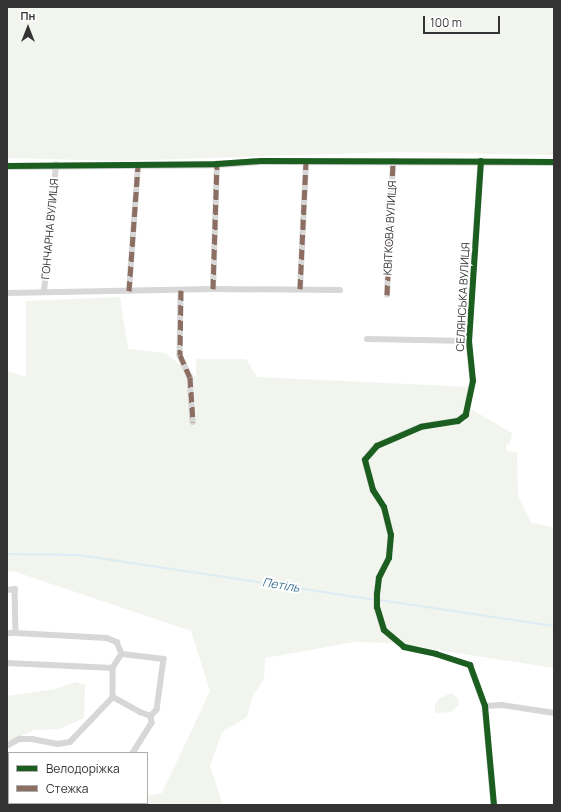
<!DOCTYPE html>
<html>
<head>
<meta charset="utf-8">
<style>
  body { margin:0 }
  #map { position:relative; width:561px; height:812px; overflow:hidden; background:#fff; font-family:Manrope,sans-serif }
  div>[style] { position:absolute }
  .green>* { inset:0; background:#f1f5ed }
  .stream>* { height:1.5px; margin:-0.75px; padding:0 0.75px; transform-origin:0.75px; border-radius:0.75px; background:#ddebf3 }
  .minor>* { height:5.5px; margin:-2.75px; padding:0 2.75px; transform-origin:2.75px; border-radius:2.75px; background:#d7d7d7 }
  .tertiary>* { height:7px; margin:-3.5px; padding:0 3.5px; transform-origin:3.5px; border-radius:3.5px; background:#d7d7d7 }
  .quiet>* { height:5px; margin-top:-2.5px; transform-origin:0; background:repeating-linear-gradient(90deg,#8d6e63 0 10px,transparent 0 15px) }
  .cycleway>* { height:6px; margin:-3px; padding:0 3px; transform-origin:3px; border-radius:3px; background:#1b5e20 }
  span { translate:-50% -50%; white-space:nowrap; text-align:center; line-height:1.15; -webkit-text-stroke:4px #fff; paint-order:stroke }
  .street-label { font-size:11px; color:#333 }
  .water-label { font-size:12px; color:#3f7597; font-style:italic }
  .frame { position:absolute; inset:0; border:8px solid #333; pointer-events:none }
  .legend { position:absolute; left:8px; top:752px; width:140px; height:52px; box-sizing:border-box; background:#fff; border:1px solid #adadad; margin:0; padding:5px 7px; list-style:none; font-size:12px; color:#333 }
  .legend li { display:flex; align-items:center; gap:8px; height:20px }
  .legend b { width:20px; border:1px solid #adadad }
  .north { position:absolute; left:8px; top:8px; width:40px; height:40px; -webkit-text-stroke:3px #fff; paint-order:stroke; rotate:0deg; font-size:11px; font-weight:700; line-height:16px; text-align:center; color:#333 }
  .north::after { content:''; display:block; margin:auto; width:14px; height:18px; background:#333; clip-path:polygon(50% 0,100% 100%,50% 72%,0 100%) }
  .scale { position:absolute; left:423px; top:16px; width:77px; height:18px; box-sizing:border-box; border:2px solid #333; border-top:0; padding-left:5px; font-size:12px; line-height:14px; white-space:nowrap; color:#333; -webkit-text-stroke:3px #fff; paint-order:stroke }
</style>
</head>
<body>
<div id="map">
  <div class="green">
    <i style="clip-path:polygon(7px 7px,554px 7px,554px 155px,395px 152px,120px 161px,7px 158px)"></i>
    <i style="clip-path:polygon(120px 297px,128px 349px,165px 353px,196px 377px,196px 359px,246px 359px,257px 377px,471px 387px,469px 408px,512px 433px,510px 443px,506px 445px,507px 451px,517px 452px,518px 496px,531px 523px,554px 527px,554px 668px,394px 643px,354px 642px,265px 658px,264px 679px,252px 697px,247px 717px,222px 732px,210px 766px,223px 805px,95px 805px,107px 803px,147px 803px,147px 796px,162px 793px,210px 691px,191px 631px,16px 572px,7px 571px,7px 371px,26px 377px,26px 301px)"></i>
    <i style="clip-path:polygon(75px 682px,85px 685px,84px 718px,59px 729px,34px 730px,7px 743px,7px 696px,56px 689px)"></i>
    <i style="clip-path:polygon(451px 693px,458px 698px,459px 705px,451px 712px,435px 713px,435px 704px,440px 698px)"></i>
  </div>
  <div class="stream">
    <i style="left:7px;top:554px;width:72px;rotate:0.8deg"></i>
    <i style="left:79px;top:555px;width:300px;rotate:8.6deg"></i>
    <i style="left:380px;top:600px;width:176px;rotate:8.5deg"></i>
  </div>
  <div class="minor">
    <i style="left:481px;top:161px;width:180px;rotate:93.8deg"></i>
    <i style="left:469px;top:341px;width:40px;rotate:84.3deg"></i>
    <i style="left:473px;top:381px;width:35px;rotate:102deg"></i>
    <i style="left:466px;top:415px;width:10px;rotate:143deg"></i>
    <i style="left:458px;top:421px;width:37px;rotate:171deg"></i>
    <i style="left:421px;top:427px;width:48px;rotate:156.6deg"></i>
    <i style="left:377px;top:446px;width:18px;rotate:131deg"></i>
    <i style="left:365px;top:460px;width:31px;rotate:75deg"></i>
    <i style="left:373px;top:490px;width:20px;rotate:57deg"></i>
    <i style="left:384px;top:507px;width:29px;rotate:76deg"></i>
    <i style="left:391px;top:535px;width:23px;rotate:95deg"></i>
    <i style="left:389px;top:558px;width:22px;rotate:117deg"></i>
    <i style="left:379px;top:578px;width:16px;rotate:97deg"></i>
    <i style="left:377px;top:594px;width:13px;rotate:90deg"></i>
    <i style="left:377px;top:607px;width:24px;rotate:73deg"></i>
    <i style="left:384px;top:630px;width:26px;rotate:40deg"></i>
    <i style="left:404px;top:647px;width:33px;rotate:12deg"></i>
    <i style="left:436px;top:654px;width:36px;rotate:18deg"></i>
    <i style="left:470px;top:665px;width:44px;rotate:69.9deg"></i>
    <i style="left:485px;top:706px;width:99px;rotate:84.8deg"></i>
    <i style="left:213px;top:289px;width:125px;rotate:-88.2deg"></i>
    <i style="left:300px;top:289px;width:127px;rotate:-87.3deg"></i>
    <i style="left:181px;top:290px;width:65px;rotate:90.9deg"></i>
    <i style="left:180px;top:355px;width:24px;rotate:66deg"></i>
    <i style="left:190px;top:377px;width:45px;rotate:86.2deg"></i>
    <i style="left:129px;top:291px;width:126px;rotate:-85.9deg"></i>
    <i style="left:44px;top:292px;width:128px;rotate:-84.6deg"></i>
    <i style="left:7px;top:293px;width:206px;rotate:-1.1deg"></i>
    <i style="left:213px;top:289px;width:127px;rotate:0.5deg"></i>
    <i style="left:387px;top:295px;width:134px;rotate:-87.4deg"></i>
    <i style="left:367px;top:339px;width:102px;rotate:1.1deg"></i>
    <i style="left:7px;top:590px;width:8px;rotate:-7deg"></i>
    <i style="left:15px;top:589px;width:44px;rotate:88.7deg"></i>
    <i style="left:16px;top:633px;width:9px;rotate:174deg"></i>
    <i style="left:16px;top:633px;width:91px;rotate:3.1deg"></i>
    <i style="left:107px;top:638px;width:11px;rotate:22deg"></i>
    <i style="left:117px;top:642px;width:13px;rotate:67deg"></i>
    <i style="left:122px;top:654px;width:17px;rotate:123deg"></i>
    <i style="left:122px;top:654px;width:42px;rotate:6.8deg"></i>
    <i style="left:164px;top:659px;width:51px;rotate:97.8deg"></i>
    <i style="left:157px;top:710px;width:8px;rotate:135deg"></i>
    <i style="left:7px;top:663px;width:106px;rotate:2.7deg"></i>
    <i style="left:113px;top:668px;width:29px;rotate:90deg"></i>
    <i style="left:113px;top:697px;width:31px;rotate:29deg"></i>
    <i style="left:140px;top:712px;width:12px;rotate:20deg"></i>
    <i style="left:151px;top:716px;width:7px;rotate:82deg"></i>
    <i style="left:152px;top:723px;width:36px;rotate:122deg"></i>
    <i style="left:485px;top:706px;width:17px;rotate:-3deg"></i>
    <i style="left:502px;top:705px;width:53px;rotate:8.7deg"></i>
    <i style="left:7px;top:746px;width:14px;rotate:-30deg"></i>
    <i style="left:19px;top:739px;width:13px"></i>
    <i style="left:32px;top:739px;width:26px;rotate:11deg"></i>
    <i style="left:58px;top:744px;width:12px;rotate:-9deg"></i>
    <i style="left:70px;top:742px;width:62px;rotate:-46.3deg"></i>
    <i style="left:7px;top:768px;width:2px;rotate:27deg"></i>
  </div>
  <div class="tertiary">
    <i style="left:7px;top:166px;width:210px;rotate:-0.5deg"></i>
    <i style="left:217px;top:164px;width:44px;rotate:-3.9deg"></i>
    <i style="left:261px;top:161px;width:293px;rotate:0.2deg"></i>
  </div>
  <div class="quiet">
    <i style="left:213px;top:289px;width:125px;rotate:-88.2deg"></i>
    <i style="left:300px;top:289px;width:127px;rotate:-87.3deg"></i>
    <i style="left:181px;top:290px;width:65px;rotate:90.9deg"></i>
    <i style="left:180px;top:355px;width:24px;rotate:66deg"></i>
    <i style="left:190px;top:377px;width:45px;rotate:86.2deg"></i>
    <i style="left:129px;top:291px;width:126px;rotate:-85.9deg"></i>
    <i style="left:387px;top:295px;width:134px;rotate:-87.4deg"></i>
  </div>
  <div class="cycleway">
    <i style="left:481px;top:161px;width:180px;rotate:93.8deg"></i>
    <i style="left:469px;top:341px;width:40px;rotate:84.3deg"></i>
    <i style="left:473px;top:381px;width:35px;rotate:102deg"></i>
    <i style="left:466px;top:415px;width:10px;rotate:143deg"></i>
    <i style="left:458px;top:421px;width:37px;rotate:171deg"></i>
    <i style="left:421px;top:427px;width:48px;rotate:156.6deg"></i>
    <i style="left:377px;top:446px;width:18px;rotate:131deg"></i>
    <i style="left:365px;top:460px;width:31px;rotate:75deg"></i>
    <i style="left:373px;top:490px;width:20px;rotate:57deg"></i>
    <i style="left:384px;top:507px;width:29px;rotate:76deg"></i>
    <i style="left:391px;top:535px;width:23px;rotate:95deg"></i>
    <i style="left:389px;top:558px;width:22px;rotate:117deg"></i>
    <i style="left:379px;top:578px;width:16px;rotate:97deg"></i>
    <i style="left:377px;top:594px;width:13px;rotate:90deg"></i>
    <i style="left:377px;top:607px;width:24px;rotate:73deg"></i>
    <i style="left:384px;top:630px;width:26px;rotate:40deg"></i>
    <i style="left:404px;top:647px;width:33px;rotate:12deg"></i>
    <i style="left:436px;top:654px;width:36px;rotate:18deg"></i>
    <i style="left:470px;top:665px;width:44px;rotate:69.9deg"></i>
    <i style="left:485px;top:706px;width:99px;rotate:84.8deg"></i>
    <i style="left:7px;top:166px;width:210px;rotate:-0.5deg"></i>
    <i style="left:217px;top:164px;width:44px;rotate:-3.9deg"></i>
    <i style="left:261px;top:161px;width:293px;rotate:0.2deg"></i>
  </div>
  <div class="street-label">
    <span style="left:390px;top:228px;rotate:-87deg">КВІТКОВА ВУЛИЦЯ</span>
    <span style="left:50px;top:229px;rotate:-85deg">ГОНЧАРНА ВУЛИЦЯ</span>
    <span style="left:463px;top:297px;rotate:-87deg">СЕЛЯНСЬКА ВУЛИЦЯ</span>
  </div>
  <div class="water-label">
    <span style="left:281px;top:585px;rotate:9deg">Петіль</span>
  </div>
  <div class="frame"></div>
  <ul class="legend">
  <li><b style="height:5px;background:#1b5e20"></b>Велодоріжка</li>
  <li><b style="height:5px;background:#8d6e63"></b>Стежка</li>
  </ul>
  <div class="north">Пн</div>
  <div class="scale">100 m</div>
</div>
</body>
</html>
